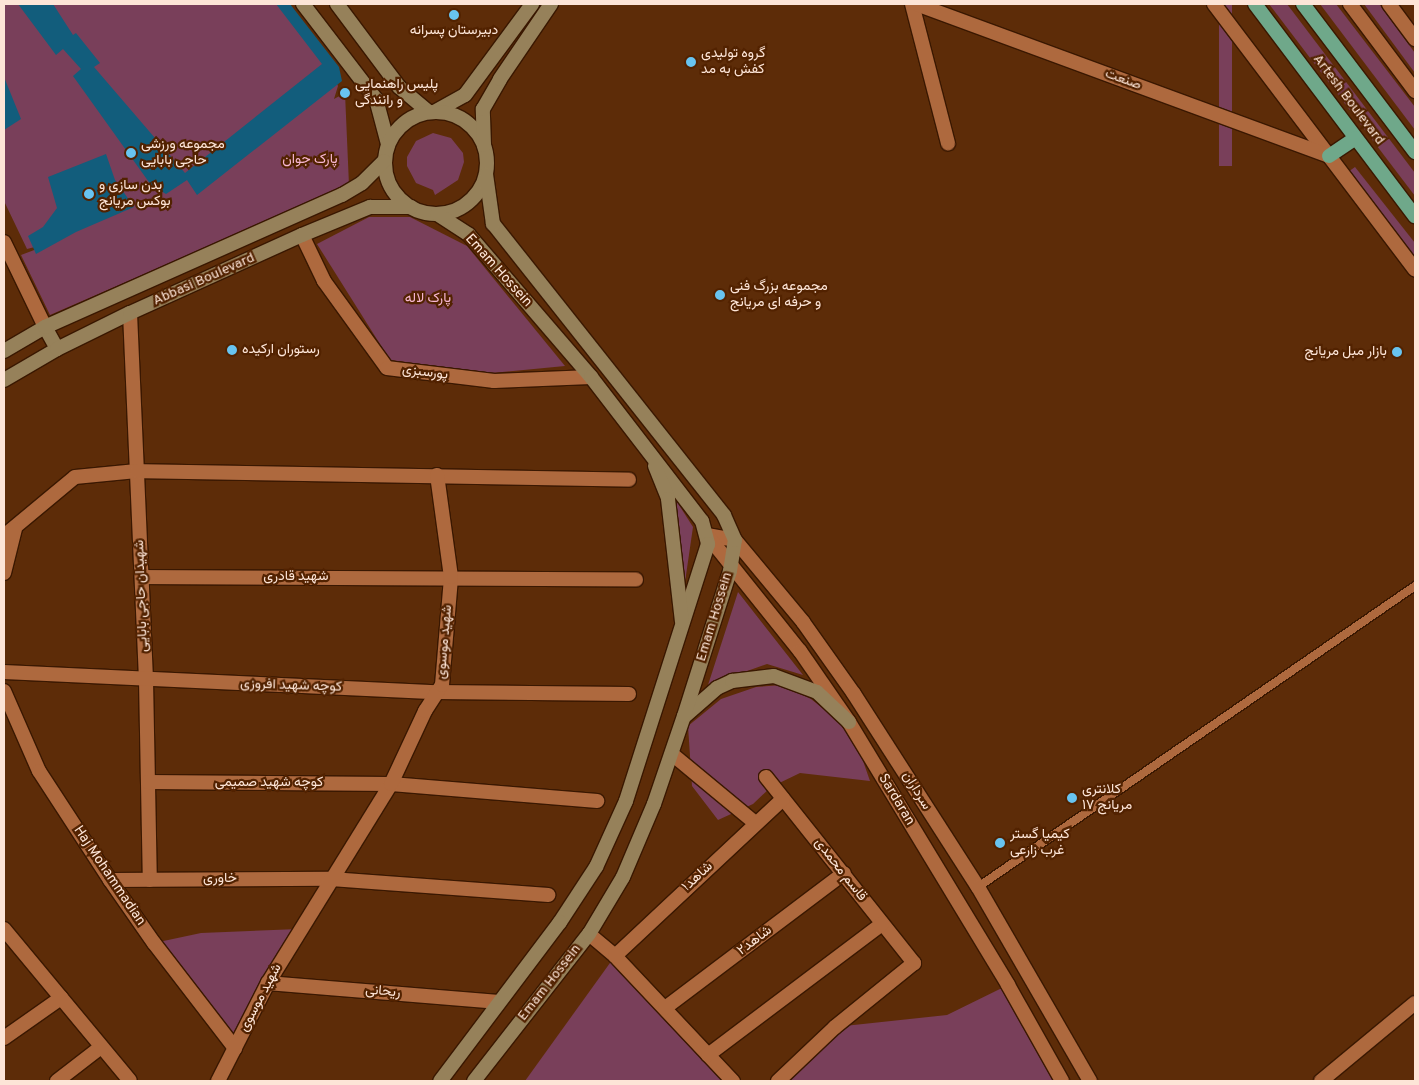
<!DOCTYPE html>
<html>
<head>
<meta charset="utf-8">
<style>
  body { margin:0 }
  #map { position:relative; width:1419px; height:1085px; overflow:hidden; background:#5d2c08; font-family:Overpass,Vazirmatn,sans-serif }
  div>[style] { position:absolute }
  .green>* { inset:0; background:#793f5a; transform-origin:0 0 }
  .building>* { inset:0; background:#125d7c }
  .roads { filter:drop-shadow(1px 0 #3a1801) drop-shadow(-1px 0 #3a1801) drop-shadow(0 1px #3a1801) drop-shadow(0 -1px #3a1801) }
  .service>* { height:8px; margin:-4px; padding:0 4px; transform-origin:4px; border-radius:4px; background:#ae693e }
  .minor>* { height:14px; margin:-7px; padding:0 7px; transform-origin:7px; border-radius:7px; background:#ae693e }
  .tertiary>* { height:14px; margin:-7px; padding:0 7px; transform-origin:7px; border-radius:7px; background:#ae693e }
  .secondary>* { height:14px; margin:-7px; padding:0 7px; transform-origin:7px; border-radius:7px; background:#96815a }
  .secondary>.ring { margin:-7px; padding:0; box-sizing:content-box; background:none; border:14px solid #96815a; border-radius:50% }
  .trunk>* { height:14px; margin:-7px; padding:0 7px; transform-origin:7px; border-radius:7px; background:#6fa88a }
  .dots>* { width:14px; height:14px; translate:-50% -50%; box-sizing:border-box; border:2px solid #522200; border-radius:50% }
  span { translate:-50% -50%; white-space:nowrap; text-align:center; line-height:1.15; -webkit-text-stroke:4.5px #522200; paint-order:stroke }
  .poi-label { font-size:14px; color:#fde5d7 }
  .left { translate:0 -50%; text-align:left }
  .right { translate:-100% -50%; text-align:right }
  .street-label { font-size:14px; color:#fde5d7 }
  .park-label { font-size:14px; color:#f7b7d2 }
  .frame { position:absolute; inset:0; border:5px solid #fde5d7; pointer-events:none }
</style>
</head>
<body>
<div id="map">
  <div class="green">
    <i style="clip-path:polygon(4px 4px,282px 4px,331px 68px,338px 86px,334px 99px,345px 93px,349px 185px,50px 315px,21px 255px,58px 241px,27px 249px,4px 201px)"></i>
    <i style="left:1219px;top:4px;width:13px;height:162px"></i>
    <i style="clip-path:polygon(1269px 4px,1287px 4px,1415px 173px,1415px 196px)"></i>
    <i style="clip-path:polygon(1320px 4px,1336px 4px,1415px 107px,1415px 130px)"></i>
    <i style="clip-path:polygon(1364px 4px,1379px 4px,1415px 53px,1415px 73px)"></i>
    <i style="clip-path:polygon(433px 133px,451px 138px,463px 153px,464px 162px,458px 180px,435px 195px,433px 190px,416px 183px,407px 166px,407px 157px,416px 141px)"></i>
    <i style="clip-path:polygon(1355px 167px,1415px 243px,1415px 258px,1348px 172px)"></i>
    <i style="clip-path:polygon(369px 217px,410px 217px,467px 246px,565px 366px,492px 373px,390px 360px,317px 244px)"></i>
    <i style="clip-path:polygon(672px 494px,693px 527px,685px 582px)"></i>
    <i style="clip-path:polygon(738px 592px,803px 675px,767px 664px,708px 685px)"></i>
    <i style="clip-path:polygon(782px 685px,811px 699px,853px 732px,870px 781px,800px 773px,771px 787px,753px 804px,718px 820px,692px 786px,688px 726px,721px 699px,756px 687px)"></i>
    <i style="clip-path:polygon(299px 929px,235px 1048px,154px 943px,201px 933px)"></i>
    <i style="clip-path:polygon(615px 956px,733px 1081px,525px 1081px)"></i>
    <i style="clip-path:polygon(1008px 985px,1062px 1081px,778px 1081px,835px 1027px,947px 1015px)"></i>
  </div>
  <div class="building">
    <i style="clip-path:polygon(18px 4px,53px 4px,73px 35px,76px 33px,100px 63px,94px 67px,185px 173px,322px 64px,276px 4px,290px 4px,339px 67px,342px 81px,197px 195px,187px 180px,166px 194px,151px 185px,73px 76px,81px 69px,63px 49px,56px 55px)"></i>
    <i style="clip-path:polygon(4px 77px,21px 119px,4px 130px)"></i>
    <i style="clip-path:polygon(106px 154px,115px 180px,134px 207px,76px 232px,36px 254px,28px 236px,43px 227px,57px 208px,48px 177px)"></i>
  </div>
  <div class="roads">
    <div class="service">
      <i style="left:978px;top:887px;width:531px;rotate:-34.56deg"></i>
    </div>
    <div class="minor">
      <i style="left:912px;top:4px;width:144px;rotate:75.5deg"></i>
      <i style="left:1214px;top:4px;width:333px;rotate:52.9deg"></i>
      <i style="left:1350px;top:4px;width:109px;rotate:53.2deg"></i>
      <i style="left:1389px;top:4px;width:44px;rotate:53.4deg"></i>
      <i style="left:302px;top:235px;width:51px;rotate:64.4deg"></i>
      <i style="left:324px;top:281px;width:107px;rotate:54.1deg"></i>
      <i style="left:387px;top:368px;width:108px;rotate:6.9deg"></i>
      <i style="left:494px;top:381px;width:97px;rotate:-2.4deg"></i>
      <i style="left:4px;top:242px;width:94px;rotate:64.2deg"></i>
      <i style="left:130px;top:313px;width:367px;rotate:87.5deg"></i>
      <i style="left:146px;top:680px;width:200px;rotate:88.9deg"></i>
      <i style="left:4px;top:536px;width:92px;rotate:-39.7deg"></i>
      <i style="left:75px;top:477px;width:62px;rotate:-5.5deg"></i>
      <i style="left:137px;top:471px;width:492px;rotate:1deg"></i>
      <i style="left:4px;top:573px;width:45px;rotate:-76deg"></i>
      <i style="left:142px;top:577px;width:494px;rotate:0.3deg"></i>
      <i style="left:4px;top:672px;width:432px;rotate:2.7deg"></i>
      <i style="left:436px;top:692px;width:193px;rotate:0.6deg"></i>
      <i style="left:4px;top:691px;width:87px;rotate:66.4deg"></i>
      <i style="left:39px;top:771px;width:130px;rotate:56.9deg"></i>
      <i style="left:110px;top:880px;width:77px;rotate:55.1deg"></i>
      <i style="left:154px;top:943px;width:133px;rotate:52.4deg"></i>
      <i style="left:672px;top:754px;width:108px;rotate:39.7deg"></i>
      <i style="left:766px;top:777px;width:238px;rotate:51.5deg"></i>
      <i style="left:914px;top:963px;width:102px;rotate:141deg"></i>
      <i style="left:835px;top:1027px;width:79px;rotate:136.5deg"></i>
      <i style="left:148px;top:782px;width:243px;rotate:0.5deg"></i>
      <i style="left:391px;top:784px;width:207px;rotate:4.7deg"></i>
      <i style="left:110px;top:880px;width:221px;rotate:-0.3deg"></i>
      <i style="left:331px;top:879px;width:218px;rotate:4.2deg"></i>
      <i style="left:589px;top:934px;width:34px;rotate:40deg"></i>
      <i style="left:615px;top:956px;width:172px;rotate:46.7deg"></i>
      <i style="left:615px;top:956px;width:230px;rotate:-43.1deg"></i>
      <i style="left:268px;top:983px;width:231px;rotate:4.7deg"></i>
      <i style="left:665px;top:1008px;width:224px;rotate:-37deg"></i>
      <i style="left:4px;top:1038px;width:70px;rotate:-35.1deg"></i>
      <i style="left:708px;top:1055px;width:218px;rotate:-37deg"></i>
      <i style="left:57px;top:1081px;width:56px;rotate:-37.7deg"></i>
      <i style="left:218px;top:1081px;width:110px;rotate:-63deg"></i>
      <i style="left:268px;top:983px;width:234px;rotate:-58.3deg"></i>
      <i style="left:391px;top:784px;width:81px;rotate:-65deg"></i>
      <i style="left:425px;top:711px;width:31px;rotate:-57deg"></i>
      <i style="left:442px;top:685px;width:108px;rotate:-85.2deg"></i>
      <i style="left:451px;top:577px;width:103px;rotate:-97.8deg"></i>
      <i style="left:1321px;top:1081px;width:122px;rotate:-39.7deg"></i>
    </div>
    <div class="tertiary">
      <i style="left:916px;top:4px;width:440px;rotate:20.2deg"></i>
      <i style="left:707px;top:535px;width:28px;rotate:10deg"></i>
      <i style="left:735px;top:540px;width:107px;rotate:50.3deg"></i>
      <i style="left:803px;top:622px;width:88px;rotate:54.7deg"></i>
      <i style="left:854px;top:694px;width:229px;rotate:57.3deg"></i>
      <i style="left:978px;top:887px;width:224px;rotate:60deg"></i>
      <i style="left:707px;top:535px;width:149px;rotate:51.3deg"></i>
      <i style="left:800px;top:651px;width:86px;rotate:55.4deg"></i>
      <i style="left:849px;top:722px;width:307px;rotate:58.8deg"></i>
      <i style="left:1008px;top:985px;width:110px;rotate:60.6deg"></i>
      <i style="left:4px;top:929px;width:197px;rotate:50.3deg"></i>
    </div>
    <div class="secondary">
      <i style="left:303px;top:4px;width:120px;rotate:52.5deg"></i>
      <i style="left:376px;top:99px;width:47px;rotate:75.1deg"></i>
      <i style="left:337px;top:4px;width:104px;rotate:53.2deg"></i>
      <i style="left:399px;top:87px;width:39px;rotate:40deg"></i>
      <i style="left:434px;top:112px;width:35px;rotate:-29deg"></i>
      <i style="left:465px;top:95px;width:113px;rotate:-53.6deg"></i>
      <i class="ring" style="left:385px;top:112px;width:88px;height:88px"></i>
      <i style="left:484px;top:145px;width:36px;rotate:-92deg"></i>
      <i style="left:483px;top:109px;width:34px;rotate:-60deg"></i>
      <i style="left:500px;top:79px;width:91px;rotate:-55.8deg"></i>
      <i style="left:437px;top:214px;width:38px;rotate:33deg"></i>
      <i style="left:469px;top:235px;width:187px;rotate:49.3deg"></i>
      <i style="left:591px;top:377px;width:182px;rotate:52.4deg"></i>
      <i style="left:702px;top:521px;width:24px;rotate:75deg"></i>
      <i style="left:708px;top:544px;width:270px;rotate:107.7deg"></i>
      <i style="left:626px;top:801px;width:72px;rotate:114.4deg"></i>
      <i style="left:596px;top:867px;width:66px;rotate:123.2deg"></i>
      <i style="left:560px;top:922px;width:199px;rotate:127deg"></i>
      <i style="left:45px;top:327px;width:25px;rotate:61deg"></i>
      <i style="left:4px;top:351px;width:48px;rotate:-30.3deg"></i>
      <i style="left:45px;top:327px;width:325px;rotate:-24deg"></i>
      <i style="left:342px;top:195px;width:23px;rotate:-31deg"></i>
      <i style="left:362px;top:183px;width:31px;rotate:-45deg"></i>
      <i style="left:4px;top:380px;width:61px;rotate:-30.3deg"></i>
      <i style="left:57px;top:349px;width:81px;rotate:-26.3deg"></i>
      <i style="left:130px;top:313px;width:189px;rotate:-24.4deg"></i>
      <i style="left:302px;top:235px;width:74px;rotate:-22.4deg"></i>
      <i style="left:370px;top:207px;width:41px"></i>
      <i style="left:655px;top:466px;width:35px;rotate:68deg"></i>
      <i style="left:668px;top:499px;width:123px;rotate:83.5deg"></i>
      <i style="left:685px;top:716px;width:43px;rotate:-41.2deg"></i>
      <i style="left:717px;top:688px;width:17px;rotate:-25deg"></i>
      <i style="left:732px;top:681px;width:42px;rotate:-6.8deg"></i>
      <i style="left:774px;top:676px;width:46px;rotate:20.4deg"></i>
      <i style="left:817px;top:692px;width:44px;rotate:43.2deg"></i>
      <i style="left:474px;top:1081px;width:187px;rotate:-52deg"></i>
      <i style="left:589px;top:934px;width:66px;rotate:-59.2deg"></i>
      <i style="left:623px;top:877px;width:79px;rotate:-67deg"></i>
      <i style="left:654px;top:804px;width:93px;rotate:-71.2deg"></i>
      <i style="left:684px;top:716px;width:152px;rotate:-72.4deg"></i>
      <i style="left:730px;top:571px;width:31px;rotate:-81deg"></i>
      <i style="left:735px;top:540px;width:27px;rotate:-114deg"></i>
      <i style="left:724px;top:515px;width:372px;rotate:-128.4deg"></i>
      <i style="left:493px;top:224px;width:50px;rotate:-98deg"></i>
    </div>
    <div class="trunk">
      <i style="left:1255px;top:4px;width:266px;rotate:53deg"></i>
      <i style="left:1303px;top:4px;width:186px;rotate:52.9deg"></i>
      <i style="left:1329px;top:156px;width:32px;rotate:-34deg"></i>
    </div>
  </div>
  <div class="dots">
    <i style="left:454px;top:15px;background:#68c4f0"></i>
    <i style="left:691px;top:62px;background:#68c4f0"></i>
    <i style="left:345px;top:93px;background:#68c4f0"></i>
    <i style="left:131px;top:153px;background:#68c4f0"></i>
    <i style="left:89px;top:194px;background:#68c4f0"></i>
    <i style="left:720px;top:295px;background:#68c4f0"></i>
    <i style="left:232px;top:350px;background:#68c4f0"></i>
    <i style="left:1397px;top:352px;background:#68c4f0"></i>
    <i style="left:1072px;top:798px;background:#68c4f0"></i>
    <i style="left:1000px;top:843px;background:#68c4f0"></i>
  </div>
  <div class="poi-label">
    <span style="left:454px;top:31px">دبیرستان پسرانه</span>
    <span class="left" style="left:701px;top:62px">گروه تولیدی<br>کفش به مد</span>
    <span class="left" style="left:355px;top:93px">پلیس راهنمایی<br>و رانندگی</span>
    <span class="left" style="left:141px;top:153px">مجموعه ورزشی<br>حاجی بابایی</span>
    <span class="left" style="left:99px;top:194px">بدن سازی و<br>بوکس مریانج</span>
    <span class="left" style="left:730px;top:295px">مجموعه بزرگ فنی<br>و حرفه ای مریانج</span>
    <span class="left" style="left:242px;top:350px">رستوران ارکیده</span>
    <span class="right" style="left:1387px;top:352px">بازار مبل مریانج</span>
    <span class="left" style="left:1082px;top:798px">کلانتری<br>۱۷ مریانج</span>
    <span class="left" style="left:1010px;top:843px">کیمیا گستر<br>غرب زارعی</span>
  </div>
  <div class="street-label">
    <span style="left:1123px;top:80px;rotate:20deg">صنعت</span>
    <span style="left:1348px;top:100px;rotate:53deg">Artesh Boulevard</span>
    <span style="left:498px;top:271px;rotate:48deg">Emam Hossein</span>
    <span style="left:204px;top:280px;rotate:-24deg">Abbasi Boulevard</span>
    <span style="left:425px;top:373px;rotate:7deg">پورسبزی</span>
    <span style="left:296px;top:577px">شهید قادری</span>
    <span style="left:142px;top:596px;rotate:-92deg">شهیدان حاجی بابایی</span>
    <span style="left:715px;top:617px;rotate:-73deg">Emam Hossein</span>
    <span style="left:445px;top:642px;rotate:-85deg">شهید موسوی</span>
    <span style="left:291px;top:686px;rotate:2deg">کوچه شهید افروزی</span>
    <span style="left:269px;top:783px">کوچه شهید صمیمی</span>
    <span style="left:916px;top:791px;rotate:58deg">سرداران</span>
    <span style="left:896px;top:800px;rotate:59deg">Sardaran</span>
    <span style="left:840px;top:870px;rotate:52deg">قاسم محمدی</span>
    <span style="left:109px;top:876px;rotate:56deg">Haj Mohammadian</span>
    <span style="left:698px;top:877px;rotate:-43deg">شاهد۱</span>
    <span style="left:220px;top:879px">خاوری</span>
    <span style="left:755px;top:941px;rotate:-37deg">شاهد۲</span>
    <span style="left:550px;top:983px;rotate:-52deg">Emam Hossein</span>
    <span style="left:383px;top:992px;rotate:5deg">ریحانی</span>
    <span style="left:261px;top:998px;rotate:-62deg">شهید موسوی</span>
  </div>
  <div class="park-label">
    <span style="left:310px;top:160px">پارک جوان</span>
    <span style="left:428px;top:299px">پارک لاله</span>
  </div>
  <div class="frame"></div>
</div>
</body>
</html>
